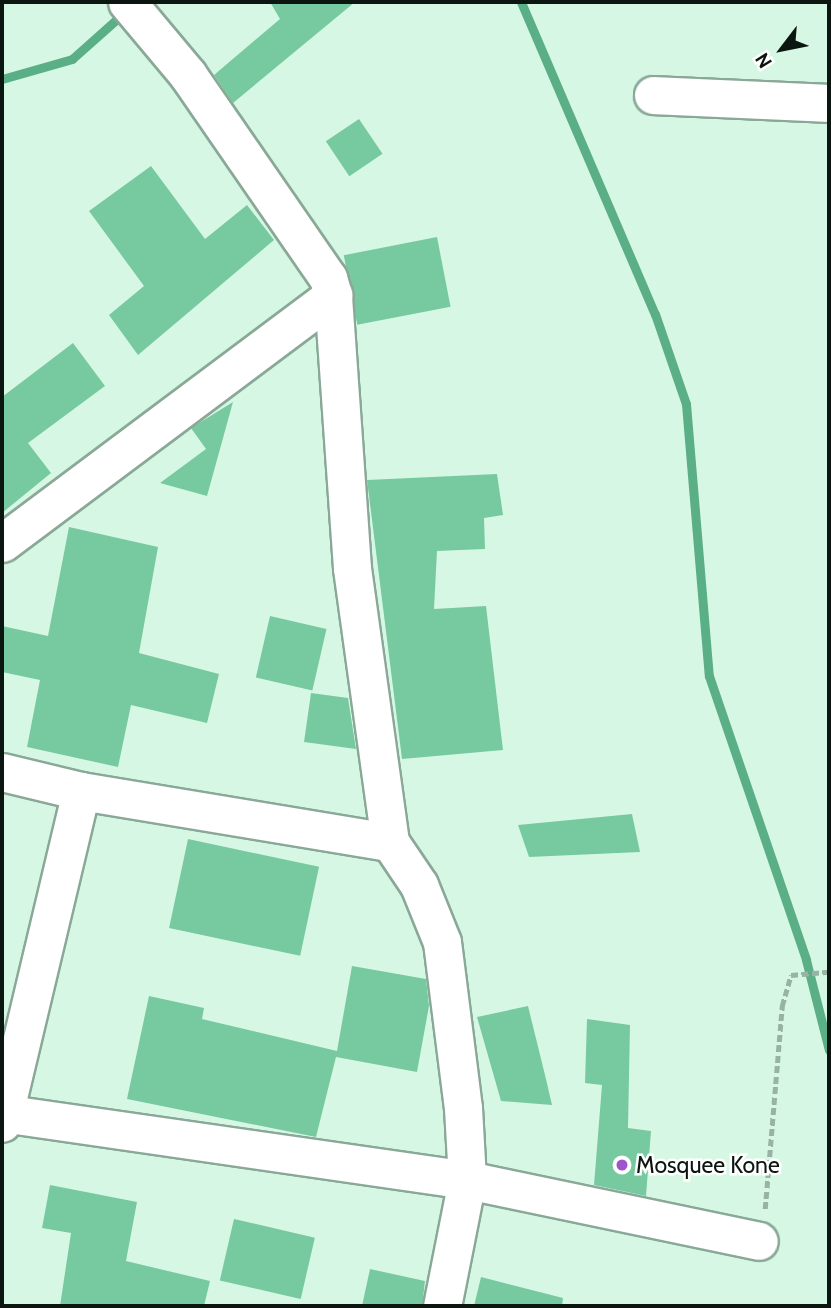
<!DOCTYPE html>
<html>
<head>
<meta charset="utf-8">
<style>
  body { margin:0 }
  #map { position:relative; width:831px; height:1308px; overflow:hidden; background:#d7f7e5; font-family:Cabin,sans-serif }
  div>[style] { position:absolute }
  .stream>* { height:9px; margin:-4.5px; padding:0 4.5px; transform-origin:4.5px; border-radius:4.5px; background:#5baf86 }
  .building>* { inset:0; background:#77caa0; transform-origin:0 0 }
  .path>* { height:4.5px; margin-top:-2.25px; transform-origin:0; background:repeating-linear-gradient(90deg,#98b2a3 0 7px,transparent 0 10.5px) }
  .roads { filter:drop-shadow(2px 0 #8aa897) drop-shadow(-2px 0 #8aa897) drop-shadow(0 2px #8aa897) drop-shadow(0 -2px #8aa897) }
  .minor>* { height:37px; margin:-18.5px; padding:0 18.5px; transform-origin:18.5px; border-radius:18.5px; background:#fff }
  .dots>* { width:19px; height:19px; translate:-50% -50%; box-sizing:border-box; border:4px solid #fff; border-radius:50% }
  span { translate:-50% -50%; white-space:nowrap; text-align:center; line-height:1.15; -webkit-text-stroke:5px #fff; paint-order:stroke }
  .poi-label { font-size:23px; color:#0b1610 }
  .left { translate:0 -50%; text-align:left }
  .frame { position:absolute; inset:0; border:4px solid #0b1610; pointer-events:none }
  .north { position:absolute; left:747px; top:14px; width:70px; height:70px; -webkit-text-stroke:5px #fff; paint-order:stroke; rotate:238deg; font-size:19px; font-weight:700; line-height:28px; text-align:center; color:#0b1610 }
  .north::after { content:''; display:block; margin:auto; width:24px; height:32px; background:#0b1610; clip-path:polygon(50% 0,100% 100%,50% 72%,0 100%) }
</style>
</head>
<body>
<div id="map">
  <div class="stream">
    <i style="left:521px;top:2px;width:340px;rotate:66.8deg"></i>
    <i style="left:655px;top:314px;width:95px;rotate:71deg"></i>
    <i style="left:686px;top:404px;width:273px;rotate:85.2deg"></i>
    <i style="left:709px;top:676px;width:300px;rotate:71.1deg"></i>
    <i style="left:806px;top:960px;width:93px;rotate:75.7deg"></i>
    <i style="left:2px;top:79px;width:73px;rotate:-15.9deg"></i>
    <i style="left:72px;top:59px;width:72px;rotate:-41.6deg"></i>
  </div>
  <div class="building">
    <i style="clip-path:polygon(270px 2px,355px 2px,233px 103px,214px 75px,280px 19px)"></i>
    <i style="left:359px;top:119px;width:42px;height:40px;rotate:56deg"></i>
    <i style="clip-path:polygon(151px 166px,205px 239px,247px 205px,274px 240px,138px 355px,109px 315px,144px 286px,89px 211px)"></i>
    <i style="left:437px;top:237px;width:71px;height:95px;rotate:79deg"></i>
    <i style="clip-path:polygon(73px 343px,105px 386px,28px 443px,51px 473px,2px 513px,2px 397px)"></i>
    <i style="clip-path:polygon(233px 402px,207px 496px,160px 483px,206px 449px,191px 428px)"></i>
    <i style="clip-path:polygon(497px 474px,503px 515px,484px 518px,485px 549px,437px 551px,434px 609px,486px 606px,503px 750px,402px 759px,367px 480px)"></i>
    <i style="clip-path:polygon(69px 527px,158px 547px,139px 653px,219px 674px,207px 723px,131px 705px,118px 767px,27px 747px,40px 680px,2px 672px,2px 626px,48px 636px)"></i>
    <i style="left:270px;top:616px;width:58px;height:63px;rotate:13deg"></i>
    <i style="clip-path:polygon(311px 693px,348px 698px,356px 749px,304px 742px)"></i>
    <i style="clip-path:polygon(632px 814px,640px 852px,529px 857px,518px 825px)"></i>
    <i style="left:188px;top:839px;width:134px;height:91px;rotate:12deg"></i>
    <i style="clip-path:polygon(352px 966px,426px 979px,429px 1006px,417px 1072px,336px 1057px,316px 1137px,127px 1099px,149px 996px,204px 1008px,202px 1019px,337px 1051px)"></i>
    <i style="clip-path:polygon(528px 1006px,545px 1075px,552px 1105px,501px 1101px,477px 1017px)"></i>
    <i style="clip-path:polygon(587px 1019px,630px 1025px,628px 1128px,651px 1131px,646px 1196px,594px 1185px,602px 1085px,585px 1083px)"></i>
    <i style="clip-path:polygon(50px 1185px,137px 1202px,126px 1261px,210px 1281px,204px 1306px,60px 1306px,71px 1233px,42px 1228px)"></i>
    <i style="left:234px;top:1219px;width:83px;height:63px;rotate:13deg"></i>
    <i style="clip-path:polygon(370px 1269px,425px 1281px,422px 1306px,362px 1306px)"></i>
    <i style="clip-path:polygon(481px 1277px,563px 1298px,562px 1306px,474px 1306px)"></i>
  </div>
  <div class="path">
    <i style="left:765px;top:1209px;width:204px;rotate:-85.2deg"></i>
    <i style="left:782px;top:1006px;width:32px;rotate:-74deg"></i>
    <i style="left:791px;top:975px;width:38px;rotate:-5deg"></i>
  </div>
  <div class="roads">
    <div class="minor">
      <i style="left:653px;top:95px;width:176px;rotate:2.6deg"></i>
      <i style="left:2px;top:543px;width:414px;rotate:-36.8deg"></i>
      <i style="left:2px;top:772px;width:81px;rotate:13.5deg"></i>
      <i style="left:81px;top:791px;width:341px;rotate:103.4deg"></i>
      <i style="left:81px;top:791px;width:313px;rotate:9.4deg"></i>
      <i style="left:390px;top:842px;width:277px;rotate:-97.9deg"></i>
      <i style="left:352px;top:568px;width:274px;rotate:-94deg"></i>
      <i style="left:333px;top:295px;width:18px;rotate:-106deg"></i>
      <i style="left:328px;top:278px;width:247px;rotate:-124.6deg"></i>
      <i style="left:188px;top:75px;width:95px;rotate:-129.9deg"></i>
      <i style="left:390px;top:842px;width:52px;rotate:56deg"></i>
      <i style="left:419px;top:885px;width:61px;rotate:68deg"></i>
      <i style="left:442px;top:942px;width:167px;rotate:82.8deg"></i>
      <i style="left:463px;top:1108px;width:72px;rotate:86.8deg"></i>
      <i style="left:467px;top:1180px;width:128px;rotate:101.2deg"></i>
      <i style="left:2px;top:1113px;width:470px;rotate:8.2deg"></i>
      <i style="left:467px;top:1180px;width:298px;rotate:11.8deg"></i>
    </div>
  </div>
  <div class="dots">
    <i style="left:622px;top:1165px;background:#9d55c9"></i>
  </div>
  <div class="poi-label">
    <span class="left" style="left:636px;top:1165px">Mosquee Kone</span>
  </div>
  <div class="frame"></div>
  <div class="north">N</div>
</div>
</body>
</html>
